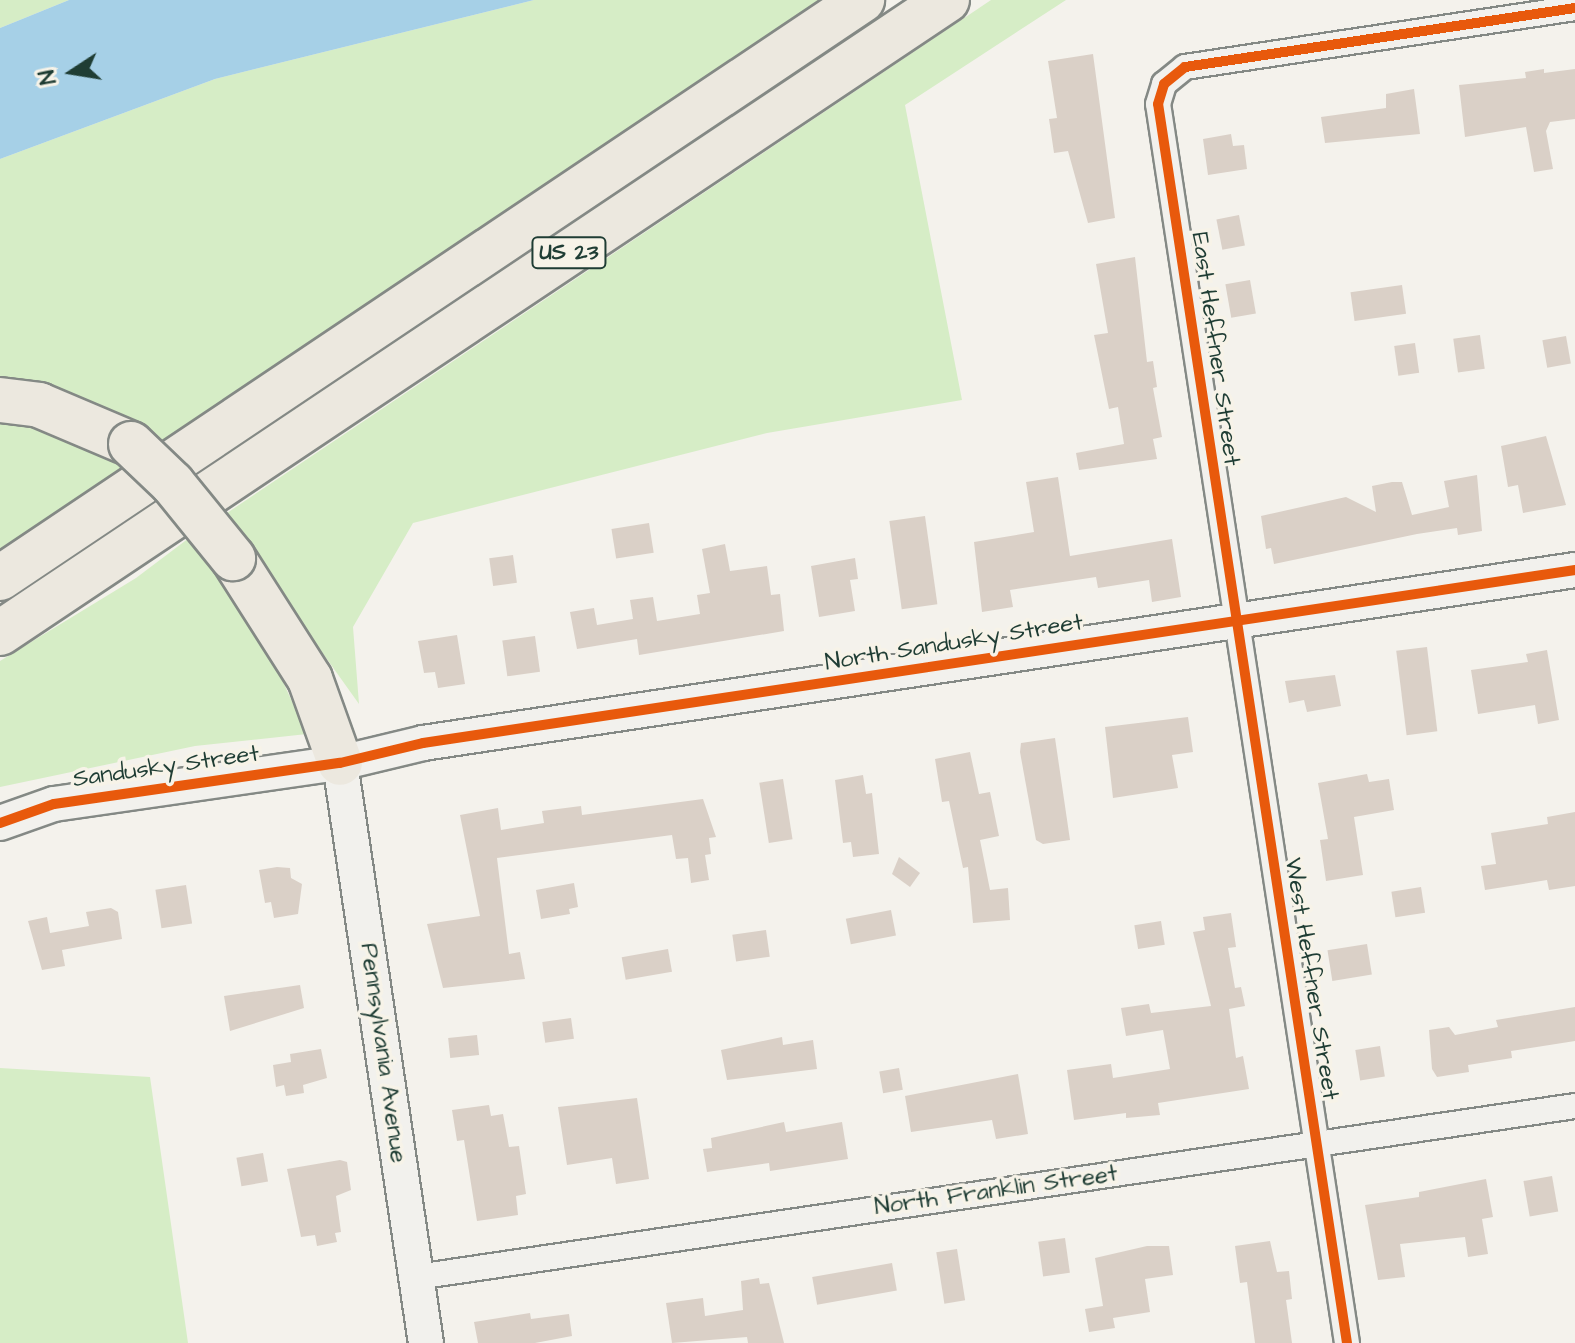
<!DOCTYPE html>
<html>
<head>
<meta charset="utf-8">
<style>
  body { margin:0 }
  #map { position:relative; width:1575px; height:1343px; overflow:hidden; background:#f4f2ec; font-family:"Architects Daughter",sans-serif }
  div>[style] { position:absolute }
  .green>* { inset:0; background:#d6edc6 }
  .water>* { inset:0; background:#a6d0e7 }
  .building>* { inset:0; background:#dad0c7; transform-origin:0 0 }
  .roads { filter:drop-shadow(2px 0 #848985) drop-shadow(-2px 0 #848985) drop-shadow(0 2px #848985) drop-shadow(0 -2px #848985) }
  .street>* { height:24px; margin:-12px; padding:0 12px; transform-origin:12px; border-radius:12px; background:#f2f1ed }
  .secondary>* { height:34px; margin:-17px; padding:0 17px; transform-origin:17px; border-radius:17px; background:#f2f1ed }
  .highway>* { height:44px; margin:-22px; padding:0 22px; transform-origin:22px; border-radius:22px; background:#ece8df }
  .bridges { filter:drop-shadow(2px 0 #848985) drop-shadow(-2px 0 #848985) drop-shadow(0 2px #848985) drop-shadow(0 -2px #848985) }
  .highway-bridge>* { height:44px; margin:-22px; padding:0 22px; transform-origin:22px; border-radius:22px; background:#ece8df }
  .cycleway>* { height:10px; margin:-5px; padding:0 5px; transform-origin:5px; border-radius:5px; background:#e8590c }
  span { translate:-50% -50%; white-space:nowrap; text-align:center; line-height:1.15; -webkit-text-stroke:7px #f7f3e8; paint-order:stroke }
  .shield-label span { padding:2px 6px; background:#f7f3e8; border:2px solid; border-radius:6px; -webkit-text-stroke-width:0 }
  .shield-label { font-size:22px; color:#1f3d34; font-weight:700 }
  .street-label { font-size:24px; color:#1f3d34 }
  .north { position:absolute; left:32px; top:32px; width:80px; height:80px; -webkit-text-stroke:6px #f7f3e8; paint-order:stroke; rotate:258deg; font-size:22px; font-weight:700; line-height:32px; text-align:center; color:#1f3d34 }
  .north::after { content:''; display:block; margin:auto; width:28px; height:36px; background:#1f3d34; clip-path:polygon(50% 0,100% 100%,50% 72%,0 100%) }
</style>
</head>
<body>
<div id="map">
  <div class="green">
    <i style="clip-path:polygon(0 0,69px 0,0 28px)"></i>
    <i style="clip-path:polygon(534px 0,826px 0,0 550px,0 159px,215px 79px)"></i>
    <i style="clip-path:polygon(991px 0,1066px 0,905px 105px,962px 400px,767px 433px,413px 523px,353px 627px,359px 704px,224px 515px)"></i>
    <i style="clip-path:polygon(193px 535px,278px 671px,307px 734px,195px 746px,0 787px,0 661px,136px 578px)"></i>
    <i style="clip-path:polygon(0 1068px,150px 1077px,188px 1343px,0 1343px)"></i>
  </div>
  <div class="water">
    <i style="clip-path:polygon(69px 0,534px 0,215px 79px,0 159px,0 28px)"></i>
  </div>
  <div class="building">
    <i style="clip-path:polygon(1093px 54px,1115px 218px,1088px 223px,1068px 151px,1054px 153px,1049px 119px,1057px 118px,1048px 61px)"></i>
    <i style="clip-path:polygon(1544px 69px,1544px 73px,1575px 69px,1575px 119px,1550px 122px,1546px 131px,1553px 169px,1534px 172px,1526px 127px,1465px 137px,1459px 85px,1526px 78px,1525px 72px)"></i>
    <i style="clip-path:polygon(1414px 89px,1420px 134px,1325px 143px,1321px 117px,1386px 108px,1386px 94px)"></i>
    <i style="clip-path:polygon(1231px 134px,1233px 146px,1244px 145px,1247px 169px,1208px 175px,1203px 139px)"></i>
    <i style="left:1239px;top:215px;width:31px;height:23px;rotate:79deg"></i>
    <i style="clip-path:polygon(1135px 257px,1147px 362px,1153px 361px,1157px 387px,1153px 388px,1162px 437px,1153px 439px,1157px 459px,1079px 470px,1076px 453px,1124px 444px,1118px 407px,1109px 409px,1094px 335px,1108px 333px,1096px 264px)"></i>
    <i style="left:1250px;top:280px;width:34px;height:25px;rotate:80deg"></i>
    <i style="left:1402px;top:285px;width:29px;height:52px;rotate:82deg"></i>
    <i style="left:1480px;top:335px;width:34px;height:27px;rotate:82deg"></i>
    <i style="left:1566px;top:336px;width:28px;height:24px;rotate:80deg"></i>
    <i style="left:1415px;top:343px;width:30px;height:21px;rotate:82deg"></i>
    <i style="clip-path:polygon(1546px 436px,1566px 505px,1523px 513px,1518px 485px,1508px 487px,1501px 446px)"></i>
    <i style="clip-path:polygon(1477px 475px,1482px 531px,1458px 535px,1457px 528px,1417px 534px,1274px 564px,1271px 548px,1266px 549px,1261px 516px,1346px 497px,1376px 512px,1372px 486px,1392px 482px,1402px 482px,1412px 515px,1449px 507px,1444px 481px)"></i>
    <i style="clip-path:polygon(1058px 477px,1070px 556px,1172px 539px,1181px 597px,1152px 602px,1149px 580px,1098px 588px,1096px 577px,1010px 590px,1013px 607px,982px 612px,974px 542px,1034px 532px,1026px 482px)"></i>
    <i style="left:925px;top:516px;width:89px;height:36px;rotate:82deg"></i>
    <i style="left:649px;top:523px;width:30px;height:38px;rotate:81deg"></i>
    <i style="clip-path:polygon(725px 544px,730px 571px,767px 566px,771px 595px,780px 594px,784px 631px,639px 655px,637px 639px,577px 649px,570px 612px,594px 608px,597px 625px,633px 619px,630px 600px,653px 597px,657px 621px,700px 614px,697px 595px,710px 593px,702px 549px)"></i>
    <i style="left:513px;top:555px;width:28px;height:24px;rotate:82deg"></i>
    <i style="clip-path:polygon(855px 558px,858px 579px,850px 580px,855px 611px,819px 617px,811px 566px)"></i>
    <i style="clip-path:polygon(457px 635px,465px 684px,438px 688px,435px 672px,424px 673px,418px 641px)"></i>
    <i style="left:535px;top:636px;width:36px;height:33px;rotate:82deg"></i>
    <i style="left:1427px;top:647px;width:85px;height:31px;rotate:83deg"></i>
    <i style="clip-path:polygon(1547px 650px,1559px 720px,1538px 724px,1535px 705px,1478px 714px,1471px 670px,1528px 662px,1526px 654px)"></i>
    <i style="clip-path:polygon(1335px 675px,1341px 706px,1307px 712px,1304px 700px,1289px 703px,1285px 681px)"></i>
    <i style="clip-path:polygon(1188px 717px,1193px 752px,1172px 755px,1178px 788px,1113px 798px,1105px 727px)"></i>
    <i style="clip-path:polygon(1055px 738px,1070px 840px,1043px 844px,1036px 840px,1020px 752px,1021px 743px)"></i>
    <i style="clip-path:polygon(970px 752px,979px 794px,990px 792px,999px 836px,980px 840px,990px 890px,1008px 888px,1010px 920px,973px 923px,968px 867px,963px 868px,949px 801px,942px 802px,935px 759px)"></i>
    <i style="clip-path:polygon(1367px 774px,1369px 782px,1389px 779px,1394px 810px,1354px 817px,1363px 875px,1326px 881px,1320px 840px,1328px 839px,1318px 783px)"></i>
    <i style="clip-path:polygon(863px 775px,866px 794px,872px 793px,879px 854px,853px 857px,851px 842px,843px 843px,835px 780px)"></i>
    <i style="left:783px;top:779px;width:61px;height:24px;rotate:81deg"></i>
    <i style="clip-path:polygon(703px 799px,716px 837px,709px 838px,711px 854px,705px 855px,709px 880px,691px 883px,688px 858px,676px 859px,672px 835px,497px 858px,509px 954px,520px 952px,525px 979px,443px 988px,427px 924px,480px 916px,460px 815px,498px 808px,501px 830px,544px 823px,542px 811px,581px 806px,582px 815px)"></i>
    <i style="clip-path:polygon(1575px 812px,1575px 886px,1549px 890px,1547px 880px,1485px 890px,1481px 866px,1496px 864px,1491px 833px,1548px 824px,1547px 817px)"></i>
    <i style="clip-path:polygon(899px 857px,920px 873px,910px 887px,892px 874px)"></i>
    <i style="clip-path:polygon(277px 867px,290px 868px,291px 878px,302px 884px,298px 914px,274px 918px,271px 902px,265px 903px,259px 870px)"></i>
    <i style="clip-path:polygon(574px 883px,578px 907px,569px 909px,570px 914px,541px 919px,536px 890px)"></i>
    <i style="left:186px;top:885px;width:39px;height:31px;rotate:81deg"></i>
    <i style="left:1421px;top:887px;width:26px;height:30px;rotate:81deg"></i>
    <i style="clip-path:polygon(111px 908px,118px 912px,122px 939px,62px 950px,65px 966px,42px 970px,28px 921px,47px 917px,50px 933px,89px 926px,86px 912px)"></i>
    <i style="left:891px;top:910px;width:26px;height:46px;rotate:79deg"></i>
    <i style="clip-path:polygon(1231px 913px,1236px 947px,1228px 948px,1235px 988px,1241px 987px,1245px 1006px,1229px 1009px,1236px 1058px,1243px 1056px,1249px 1089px,1158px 1103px,1160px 1115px,1126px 1118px,1126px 1113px,1074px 1120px,1067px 1070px,1111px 1064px,1113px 1078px,1170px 1069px,1163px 1030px,1126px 1036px,1121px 1008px,1149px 1004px,1151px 1013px,1211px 1006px,1193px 932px,1205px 930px,1203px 917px)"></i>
    <i style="left:1161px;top:921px;width:24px;height:27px;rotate:81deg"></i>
    <i style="left:766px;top:930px;width:27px;height:34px;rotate:82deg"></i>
    <i style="left:1367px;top:944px;width:31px;height:40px;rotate:81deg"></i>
    <i style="left:668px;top:949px;width:23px;height:47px;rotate:80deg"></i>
    <i style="clip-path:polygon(300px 985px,304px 1008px,230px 1031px,224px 996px)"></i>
    <i style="clip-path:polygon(1575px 1007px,1575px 1041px,1511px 1051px,1512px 1058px,1468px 1065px,1469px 1072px,1437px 1077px,1432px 1069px,1429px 1030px,1449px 1027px,1455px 1035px,1498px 1027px,1496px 1020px)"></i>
    <i style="left:571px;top:1018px;width:21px;height:29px;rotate:82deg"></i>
    <i style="left:477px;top:1035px;width:20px;height:29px;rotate:84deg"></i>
    <i style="clip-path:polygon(782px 1037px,783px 1045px,813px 1040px,817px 1069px,727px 1080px,721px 1050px)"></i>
    <i style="left:1380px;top:1046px;width:31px;height:25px;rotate:81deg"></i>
    <i style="clip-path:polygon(321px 1049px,327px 1078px,303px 1085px,304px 1093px,286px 1096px,284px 1085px,276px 1087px,273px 1065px,291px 1062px,290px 1054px)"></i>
    <i style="left:899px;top:1068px;width:22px;height:20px;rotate:80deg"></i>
    <i style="clip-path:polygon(1018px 1074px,1028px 1134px,996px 1139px,992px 1120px,911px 1132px,905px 1096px)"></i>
    <i style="clip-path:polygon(637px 1098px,649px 1179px,616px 1184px,612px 1158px,567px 1165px,558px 1107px)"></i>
    <i style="clip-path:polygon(489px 1105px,491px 1116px,503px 1114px,509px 1147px,519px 1146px,526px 1194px,516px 1196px,518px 1215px,477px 1221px,464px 1140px,457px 1141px,452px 1110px)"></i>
    <i style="clip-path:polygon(784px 1122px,786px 1132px,842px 1122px,848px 1159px,770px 1171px,769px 1163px,707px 1172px,703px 1149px,712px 1148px,711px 1138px)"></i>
    <i style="left:263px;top:1153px;width:29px;height:27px;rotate:80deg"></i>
    <i style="clip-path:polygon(340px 1160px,347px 1162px,351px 1190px,336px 1196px,341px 1232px,335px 1233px,337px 1242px,317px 1246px,315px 1235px,301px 1237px,287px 1169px)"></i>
    <i style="left:1552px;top:1176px;width:36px;height:29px;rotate:80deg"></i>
    <i style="clip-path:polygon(1486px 1179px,1493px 1217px,1482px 1219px,1488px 1254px,1468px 1257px,1465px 1237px,1400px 1244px,1405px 1277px,1378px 1280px,1365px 1205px,1419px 1197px,1419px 1192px)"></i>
    <i style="left:1065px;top:1238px;width:35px;height:27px;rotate:82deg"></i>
    <i style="clip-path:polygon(1270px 1241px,1277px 1272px,1289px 1271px,1292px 1299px,1286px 1300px,1292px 1343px,1255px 1343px,1247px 1282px,1240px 1283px,1235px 1246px)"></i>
    <i style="clip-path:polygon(1147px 1246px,1169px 1246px,1173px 1275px,1145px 1279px,1150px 1312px,1113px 1318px,1115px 1328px,1089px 1332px,1085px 1309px,1103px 1306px,1095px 1258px)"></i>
    <i style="left:957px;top:1249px;width:52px;height:21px;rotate:81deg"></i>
    <i style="left:892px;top:1263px;width:28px;height:81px;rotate:80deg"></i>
    <i style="clip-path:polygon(759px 1278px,760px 1284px,769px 1283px,784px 1343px,748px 1343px,747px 1337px,672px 1343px,666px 1303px,703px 1298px,705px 1316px,743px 1310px,741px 1281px)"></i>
    <i style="clip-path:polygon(530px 1313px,531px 1319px,569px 1314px,572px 1336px,535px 1343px,478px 1343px,474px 1322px)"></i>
  </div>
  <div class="roads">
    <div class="street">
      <i style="left:417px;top:1277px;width:1171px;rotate:-8.4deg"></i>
      <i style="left:1347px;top:1343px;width:1253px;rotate:-98.67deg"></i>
      <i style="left:1158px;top:104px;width:21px;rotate:-73deg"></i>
      <i style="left:1164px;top:84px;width:27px;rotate:-39deg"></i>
      <i style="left:1185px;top:67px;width:394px;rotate:-8.6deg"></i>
    </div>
    <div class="secondary">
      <i style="left:340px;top:763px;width:586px;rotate:81.57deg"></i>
      <i style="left:0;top:823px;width:57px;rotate:-19.4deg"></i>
      <i style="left:54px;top:804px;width:289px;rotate:-8.2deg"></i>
      <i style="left:340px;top:763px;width:85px;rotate:-13.5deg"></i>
      <i style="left:423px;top:743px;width:1165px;rotate:-8.54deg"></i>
    </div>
    <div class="highway">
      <i style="left:0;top:400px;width:39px;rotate:7deg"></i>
      <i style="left:39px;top:405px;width:100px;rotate:23deg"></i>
      <i style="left:233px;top:558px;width:143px;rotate:57.5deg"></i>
      <i style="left:310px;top:679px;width:89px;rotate:70.3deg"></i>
      <i style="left:0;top:578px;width:1038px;rotate:-33.84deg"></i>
      <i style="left:0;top:633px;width:1139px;rotate:-33.76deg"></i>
    </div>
  </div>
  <div class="bridges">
    <div class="highway-bridge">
      <i style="left:131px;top:444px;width:57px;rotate:43.6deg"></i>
      <i style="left:172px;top:483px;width:97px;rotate:50.9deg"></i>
    </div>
  </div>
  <div class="cycleway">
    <i style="left:0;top:823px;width:57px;rotate:-19.4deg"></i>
    <i style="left:54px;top:804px;width:289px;rotate:-8.2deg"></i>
    <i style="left:340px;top:763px;width:85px;rotate:-13.5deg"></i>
    <i style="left:423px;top:743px;width:1165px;rotate:-8.54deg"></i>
    <i style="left:1347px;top:1343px;width:1253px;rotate:-98.67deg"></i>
    <i style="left:1158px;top:104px;width:21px;rotate:-73deg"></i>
    <i style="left:1164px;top:84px;width:27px;rotate:-39deg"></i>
    <i style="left:1185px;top:67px;width:394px;rotate:-8.6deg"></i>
  </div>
  <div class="shield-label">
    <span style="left:569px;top:253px">US 23</span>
  </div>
  <div class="street-label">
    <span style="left:1215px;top:349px;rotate:82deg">East Heffner Street</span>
    <span style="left:954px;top:643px;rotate:-9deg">North Sandusky Street</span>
    <span style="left:166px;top:767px;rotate:-8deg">Sandusky Street</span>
    <span style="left:1311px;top:979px;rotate:81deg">West Heffner Street</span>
    <span style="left:383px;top:1053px;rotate:82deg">Pennsylvania Avenue</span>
    <span style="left:996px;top:1191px;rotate:-8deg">North Franklin Street</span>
  </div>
  <div class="north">N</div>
</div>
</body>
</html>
